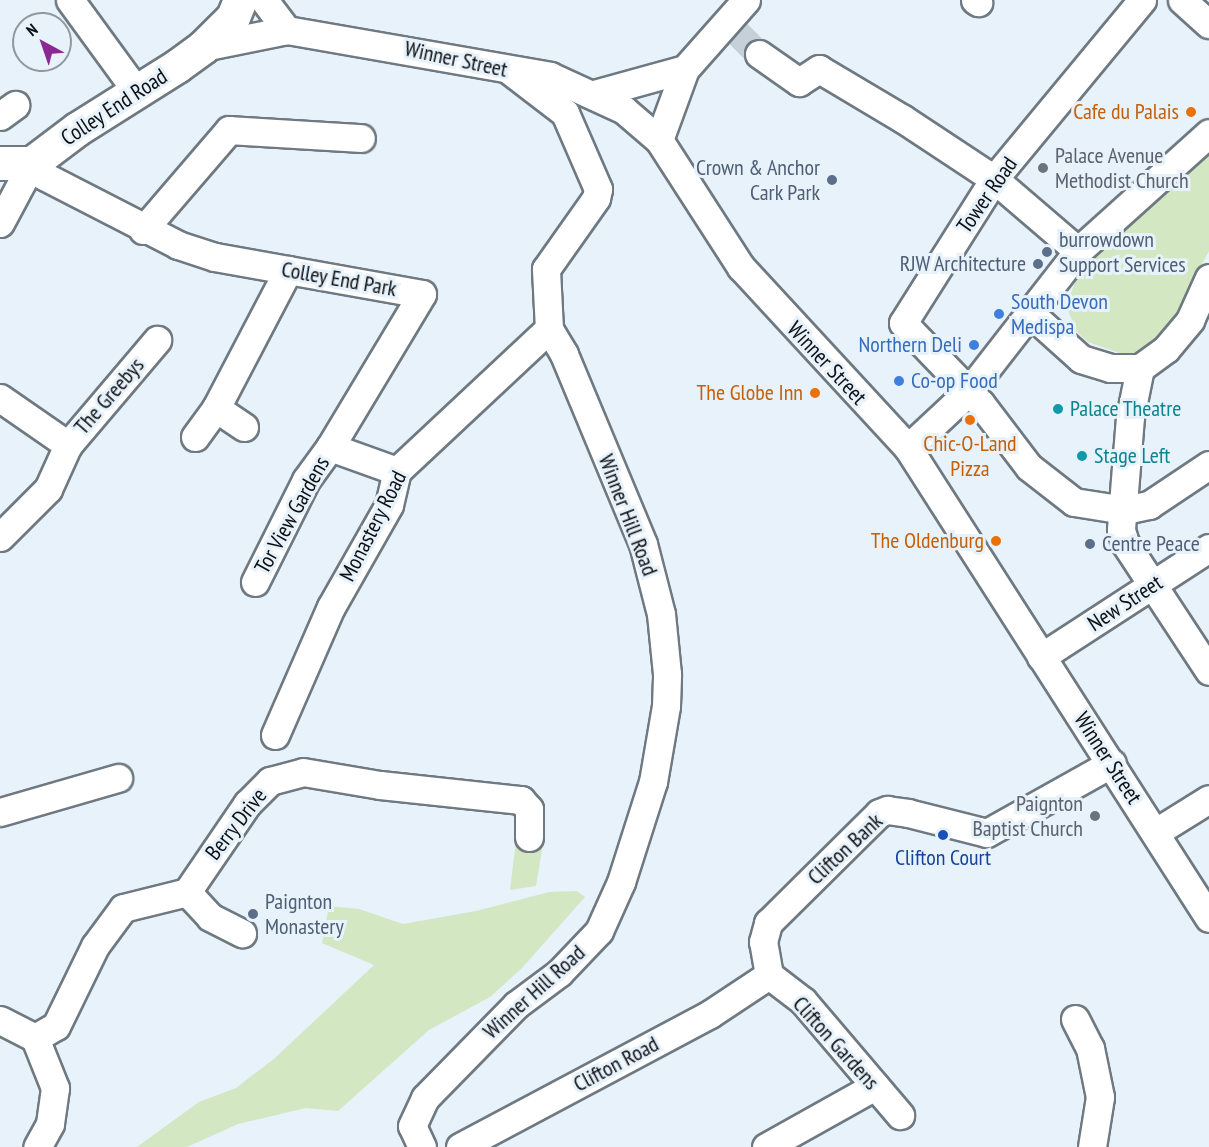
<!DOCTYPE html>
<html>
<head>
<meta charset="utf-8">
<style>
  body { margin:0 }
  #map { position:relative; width:1209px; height:1147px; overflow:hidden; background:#e7f2fb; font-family:"PT Sans Narrow",sans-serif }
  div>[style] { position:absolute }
  .green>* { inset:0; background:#d3e7c3 }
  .minor-tunnel>* { height:27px; margin-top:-13.5px; transform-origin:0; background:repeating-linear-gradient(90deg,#c6d0d8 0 27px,transparent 0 41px) }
  .roads { filter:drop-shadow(2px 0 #6f7981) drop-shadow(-2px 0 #6f7981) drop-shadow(0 2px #6f7981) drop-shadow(0 -2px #6f7981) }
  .minor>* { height:27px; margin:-13.5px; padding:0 13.5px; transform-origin:13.5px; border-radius:13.5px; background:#fff }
  .major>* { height:33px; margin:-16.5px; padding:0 16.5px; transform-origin:16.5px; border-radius:16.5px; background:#fff }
  .dots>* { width:16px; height:16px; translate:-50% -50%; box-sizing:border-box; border:3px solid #e7f2fb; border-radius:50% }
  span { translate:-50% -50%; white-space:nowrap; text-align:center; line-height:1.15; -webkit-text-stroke:6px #e7f2fb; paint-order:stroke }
  .street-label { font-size:22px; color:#0d1013 }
  .food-label { font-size:22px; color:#c56008 }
  .right { translate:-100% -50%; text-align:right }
  .worship-label { font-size:22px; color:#5b616d }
  .left { translate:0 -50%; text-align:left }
  .service-label { font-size:22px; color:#4e5e75 }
  .shop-label { font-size:22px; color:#366cbe }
  .culture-label { font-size:22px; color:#0d838f }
  .transit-label { font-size:22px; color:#164399 }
  .north { position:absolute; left:12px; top:12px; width:60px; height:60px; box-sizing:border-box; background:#e7f2fb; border:2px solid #90989e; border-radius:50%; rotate:320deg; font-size:16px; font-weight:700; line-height:24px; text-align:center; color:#0d1013 }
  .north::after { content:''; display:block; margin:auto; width:21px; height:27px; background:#8a2992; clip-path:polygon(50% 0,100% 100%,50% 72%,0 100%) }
</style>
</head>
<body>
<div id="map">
  <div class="green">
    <i style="clip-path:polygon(1209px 152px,1209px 251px,1167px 331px,1150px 347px,1128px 356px,1088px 342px,1077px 332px,1066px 306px,1079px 272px)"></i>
    <i style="clip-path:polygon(516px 841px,543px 844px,536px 886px,510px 890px)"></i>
    <i style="clip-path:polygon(577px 891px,585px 897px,522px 968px,490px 997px,429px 1030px,338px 1111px,306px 1108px,238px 1124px,187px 1147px,137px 1147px,199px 1102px,236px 1088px,275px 1058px,374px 965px,322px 943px,329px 906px,359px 909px,403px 924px,476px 911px,549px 892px)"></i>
  </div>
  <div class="minor-tunnel">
    <i style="left:738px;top:33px;width:30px;rotate:45deg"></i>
  </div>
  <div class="roads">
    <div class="minor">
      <i style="left:70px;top:0;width:114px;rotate:53.9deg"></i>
      <i style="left:264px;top:0;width:38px;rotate:53deg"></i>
      <i style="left:975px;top:0;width:4px;rotate:34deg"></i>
      <i style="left:1142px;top:0;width:232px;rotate:129.6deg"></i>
      <i style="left:994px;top:179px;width:170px;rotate:122.3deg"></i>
      <i style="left:903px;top:323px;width:112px;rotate:46.1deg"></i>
      <i style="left:981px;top:404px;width:79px;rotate:52.7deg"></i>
      <i style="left:1029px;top:467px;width:57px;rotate:37.9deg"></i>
      <i style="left:1074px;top:502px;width:52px;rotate:8.9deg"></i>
      <i style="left:1125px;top:510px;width:25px;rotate:-12deg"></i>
      <i style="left:1149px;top:505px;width:72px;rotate:-33.7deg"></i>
      <i style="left:1182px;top:0;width:36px;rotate:42deg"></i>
      <i style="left:203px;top:47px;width:86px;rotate:-11.4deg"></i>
      <i style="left:287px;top:30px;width:267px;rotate:9.9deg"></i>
      <i style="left:550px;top:76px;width:81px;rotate:24.7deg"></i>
      <i style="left:624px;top:110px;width:46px;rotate:40.6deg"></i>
      <i style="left:659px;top:140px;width:151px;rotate:57.2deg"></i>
      <i style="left:741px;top:267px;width:246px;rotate:47.3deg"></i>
      <i style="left:908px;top:448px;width:558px;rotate:57.36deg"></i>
      <i style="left:759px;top:54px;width:49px;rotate:35deg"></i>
      <i style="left:799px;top:82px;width:24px;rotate:-33deg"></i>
      <i style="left:819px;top:69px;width:98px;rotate:30.8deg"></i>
      <i style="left:903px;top:119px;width:109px;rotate:33.4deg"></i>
      <i style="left:994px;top:179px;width:111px;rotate:40.6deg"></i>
      <i style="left:594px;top:94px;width:94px;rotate:-15.4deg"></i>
      <i style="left:0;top:116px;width:19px;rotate:-36deg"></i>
      <i style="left:659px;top:140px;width:76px;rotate:-69.9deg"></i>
      <i style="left:685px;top:69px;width:92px;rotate:-48.5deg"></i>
      <i style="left:0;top:223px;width:68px;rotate:-61.9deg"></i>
      <i style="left:32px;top:163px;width:18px;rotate:47deg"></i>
      <i style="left:44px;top:176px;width:151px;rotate:27.2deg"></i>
      <i style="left:178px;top:245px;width:39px;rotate:18deg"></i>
      <i style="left:215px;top:257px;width:210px;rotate:10.1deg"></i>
      <i style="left:422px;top:294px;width:179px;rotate:121deg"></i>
      <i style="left:330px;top:447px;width:71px;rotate:19.7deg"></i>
      <i style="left:143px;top:230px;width:132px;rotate:-49.3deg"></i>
      <i style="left:229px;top:130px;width:132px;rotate:3.5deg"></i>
      <i style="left:1031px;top:314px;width:67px;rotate:42deg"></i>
      <i style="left:1081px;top:359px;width:30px;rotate:17deg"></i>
      <i style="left:1110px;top:368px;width:30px"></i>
      <i style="left:1140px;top:368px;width:32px;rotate:-36deg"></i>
      <i style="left:1166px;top:349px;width:38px;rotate:-50deg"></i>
      <i style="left:1190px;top:320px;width:46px;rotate:-65.7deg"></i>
      <i style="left:1140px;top:368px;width:50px;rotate:101.5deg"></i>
      <i style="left:1130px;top:417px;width:113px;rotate:94.6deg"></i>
      <i style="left:1121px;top:530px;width:14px;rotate:73deg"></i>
      <i style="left:1125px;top:543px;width:153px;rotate:56.7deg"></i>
      <i style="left:0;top:398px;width:83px;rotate:34.7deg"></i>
      <i style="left:68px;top:445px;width:138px;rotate:-49.7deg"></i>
      <i style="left:244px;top:427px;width:34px;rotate:-146deg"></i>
      <i style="left:216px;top:408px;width:156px;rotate:-62.4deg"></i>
      <i style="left:195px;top:437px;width:36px;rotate:-54deg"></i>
      <i style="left:908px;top:448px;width:83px;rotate:-43.1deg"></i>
      <i style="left:969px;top:391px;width:177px;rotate:-52.1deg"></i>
      <i style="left:1078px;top:251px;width:176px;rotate:-42deg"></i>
      <i style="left:0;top:537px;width:68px;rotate:-45deg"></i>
      <i style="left:48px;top:489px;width:48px;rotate:-65.6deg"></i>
      <i style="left:255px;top:582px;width:114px;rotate:-63.4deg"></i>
      <i style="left:306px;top:480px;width:41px;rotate:-54deg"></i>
      <i style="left:1041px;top:657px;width:200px;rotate:-33deg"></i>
      <i style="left:275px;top:735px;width:140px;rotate:-66.4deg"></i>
      <i style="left:331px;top:607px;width:117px;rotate:-60.4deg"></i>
      <i style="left:389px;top:505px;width:35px;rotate:-77deg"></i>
      <i style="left:397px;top:471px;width:208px;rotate:-43.1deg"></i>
      <i style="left:0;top:812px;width:123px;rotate:-16.1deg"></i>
      <i style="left:1156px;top:832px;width:62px;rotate:-31.9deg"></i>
      <i style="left:187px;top:892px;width:34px;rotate:47deg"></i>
      <i style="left:210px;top:917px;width:36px;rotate:27deg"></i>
      <i style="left:769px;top:975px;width:34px;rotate:-100deg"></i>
      <i style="left:763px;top:942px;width:20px;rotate:-75deg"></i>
      <i style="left:768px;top:923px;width:156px;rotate:-44.7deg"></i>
      <i style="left:879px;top:813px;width:9px;rotate:-21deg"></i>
      <i style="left:887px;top:810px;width:21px;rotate:8deg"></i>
      <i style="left:908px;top:813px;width:81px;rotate:14.2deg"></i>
      <i style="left:987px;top:833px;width:143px;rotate:-29.2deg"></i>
      <i style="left:769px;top:975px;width:43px;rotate:37.4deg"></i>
      <i style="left:803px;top:1001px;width:150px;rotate:49.6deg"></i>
      <i style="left:1075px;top:1019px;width:33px;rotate:63deg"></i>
      <i style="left:1090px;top:1048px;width:50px;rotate:78.5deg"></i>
      <i style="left:1100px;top:1097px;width:51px;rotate:99.1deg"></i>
      <i style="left:0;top:1020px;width:39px;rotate:27deg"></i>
      <i style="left:35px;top:1038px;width:24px;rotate:-30deg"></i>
      <i style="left:56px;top:1026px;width:89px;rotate:-64deg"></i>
      <i style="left:95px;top:946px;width:47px;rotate:-53.6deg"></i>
      <i style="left:123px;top:908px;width:66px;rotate:-14deg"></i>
      <i style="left:187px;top:892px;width:107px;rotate:-55.7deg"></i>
      <i style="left:247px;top:804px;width:33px;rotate:-45deg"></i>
      <i style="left:270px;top:781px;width:34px;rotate:-15deg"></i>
      <i style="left:303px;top:772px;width:78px;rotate:9.6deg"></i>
      <i style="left:380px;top:785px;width:142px;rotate:6.1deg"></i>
      <i style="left:521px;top:800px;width:12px;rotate:48deg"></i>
      <i style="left:529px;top:809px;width:28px;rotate:90deg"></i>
      <i style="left:35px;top:1038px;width:54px;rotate:68.2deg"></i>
      <i style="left:55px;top:1088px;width:36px;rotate:98deg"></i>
      <i style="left:50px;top:1124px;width:26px;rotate:119deg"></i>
      <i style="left:422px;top:1147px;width:23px;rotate:-115deg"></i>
      <i style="left:412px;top:1126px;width:31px;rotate:-65deg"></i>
      <i style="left:425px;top:1098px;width:130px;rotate:-45.6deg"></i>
      <i style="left:516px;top:1005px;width:54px;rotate:-36.7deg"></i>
      <i style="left:559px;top:973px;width:58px;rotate:-46.4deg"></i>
      <i style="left:599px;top:931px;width:54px;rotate:-65.8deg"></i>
      <i style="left:621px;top:882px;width:105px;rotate:-72.3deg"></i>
      <i style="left:653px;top:782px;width:77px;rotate:-80.3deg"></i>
      <i style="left:666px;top:706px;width:32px;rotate:-88deg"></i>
      <i style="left:667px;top:674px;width:60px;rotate:-95.7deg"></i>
      <i style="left:661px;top:614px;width:72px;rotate:-104.4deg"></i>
      <i style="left:643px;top:544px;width:206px;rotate:-112.6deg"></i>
      <i style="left:564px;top:354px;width:29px;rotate:-121deg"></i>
      <i style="left:549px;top:329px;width:60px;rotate:-92.9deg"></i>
      <i style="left:546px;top:269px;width:87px;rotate:-54.8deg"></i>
      <i style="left:596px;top:198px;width:9px;rotate:-77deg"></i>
      <i style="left:598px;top:189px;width:83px;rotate:-113.5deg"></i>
      <i style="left:565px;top:113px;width:69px;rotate:-142.6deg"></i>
      <i style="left:460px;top:1147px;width:283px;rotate:-28deg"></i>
      <i style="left:710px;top:1014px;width:71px;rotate:-33.5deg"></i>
      <i style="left:766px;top:1147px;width:125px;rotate:-29.2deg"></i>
    </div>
    <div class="major">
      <i style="left:0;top:163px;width:32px"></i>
      <i style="left:32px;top:163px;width:56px;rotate:-37.1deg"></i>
      <i style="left:77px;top:129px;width:118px;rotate:-32.2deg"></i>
      <i style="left:177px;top:66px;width:32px;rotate:-36deg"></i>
      <i style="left:203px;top:47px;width:42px;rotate:-45deg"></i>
      <i style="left:233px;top:17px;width:18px;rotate:-68deg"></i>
    </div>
  </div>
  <div class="dots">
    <i style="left:1191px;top:112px;background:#e8710a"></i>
    <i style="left:1043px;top:168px;background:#6b7280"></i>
    <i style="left:832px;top:180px;background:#5c6f8a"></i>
    <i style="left:1047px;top:252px;background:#5c6f8a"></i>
    <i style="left:1038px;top:264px;background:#5c6f8a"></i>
    <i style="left:999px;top:314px;background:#3f7fe0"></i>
    <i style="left:974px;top:345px;background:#3f7fe0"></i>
    <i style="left:899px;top:381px;background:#3f7fe0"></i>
    <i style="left:815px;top:393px;background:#e8710a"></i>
    <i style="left:1058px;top:409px;background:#0f9aa8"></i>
    <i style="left:970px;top:420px;background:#e8710a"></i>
    <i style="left:1082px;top:456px;background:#0f9aa8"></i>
    <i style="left:996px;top:541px;background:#e8710a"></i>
    <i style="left:1090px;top:544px;background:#5c6f8a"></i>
    <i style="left:1095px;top:816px;background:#6b7280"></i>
    <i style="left:943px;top:835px;background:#1a4fb4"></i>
    <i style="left:253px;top:914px;background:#5c6f8a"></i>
  </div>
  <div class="street-label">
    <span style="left:456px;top:59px;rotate:12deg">Winner Street</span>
    <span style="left:114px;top:107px;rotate:-33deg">Colley End Road</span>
    <span style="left:987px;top:195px;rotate:-55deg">Tower Road</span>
    <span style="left:339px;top:279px;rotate:10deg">Colley End Park</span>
    <span style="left:827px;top:363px;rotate:47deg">Winner Street</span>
    <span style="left:109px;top:396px;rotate:-49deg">The Greebys</span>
    <span style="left:292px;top:515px;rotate:-61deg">Tor View Gardens</span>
    <span style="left:628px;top:515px;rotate:69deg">Winner Hill Road</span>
    <span style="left:373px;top:526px;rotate:-63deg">Monastery Road</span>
    <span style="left:1125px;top:603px;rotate:-33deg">New Street</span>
    <span style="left:1108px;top:758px;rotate:57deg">Winner Street</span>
    <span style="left:236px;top:824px;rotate:-52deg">Berry Drive</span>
    <span style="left:845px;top:849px;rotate:-43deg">Clifton Bank</span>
    <span style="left:534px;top:992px;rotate:-42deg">Winner Hill Road</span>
    <span style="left:836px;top:1043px;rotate:48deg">Clifton Gardens</span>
    <span style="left:616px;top:1064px;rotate:-28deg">Clifton Road</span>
  </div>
  <div class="food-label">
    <span class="right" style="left:1179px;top:112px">Cafe du Palais</span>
    <span class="right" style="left:803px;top:393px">The Globe Inn</span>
    <span style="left:970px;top:456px">Chic-O-Land<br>Pizza</span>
    <span class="right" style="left:984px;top:541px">The Oldenburg</span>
  </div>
  <div class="worship-label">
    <span class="left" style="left:1055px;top:168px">Palace Avenue<br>Methodist Church</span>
    <span class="right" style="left:1083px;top:816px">Paignton<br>Baptist Church</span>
  </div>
  <div class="service-label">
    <span class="right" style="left:820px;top:180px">Crown &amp; Anchor<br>Cark Park</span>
    <span class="left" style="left:1059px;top:252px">burrowdown<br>Support Services</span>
    <span class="right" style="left:1026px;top:264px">RJW Architecture</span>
    <span class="left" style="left:1102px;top:544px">Centre Peace</span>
    <span class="left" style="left:265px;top:914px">Paignton<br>Monastery</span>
  </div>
  <div class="shop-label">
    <span class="left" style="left:1011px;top:314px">South Devon<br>Medispa</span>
    <span class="right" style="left:962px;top:345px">Northern Deli</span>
    <span class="left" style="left:911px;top:381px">Co-op Food</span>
  </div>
  <div class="culture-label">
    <span class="left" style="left:1070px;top:409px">Palace Theatre</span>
    <span class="left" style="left:1094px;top:456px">Stage Left</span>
  </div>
  <div class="transit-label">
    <span style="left:943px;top:858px">Clifton Court</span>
  </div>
  <div class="north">N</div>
</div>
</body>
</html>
